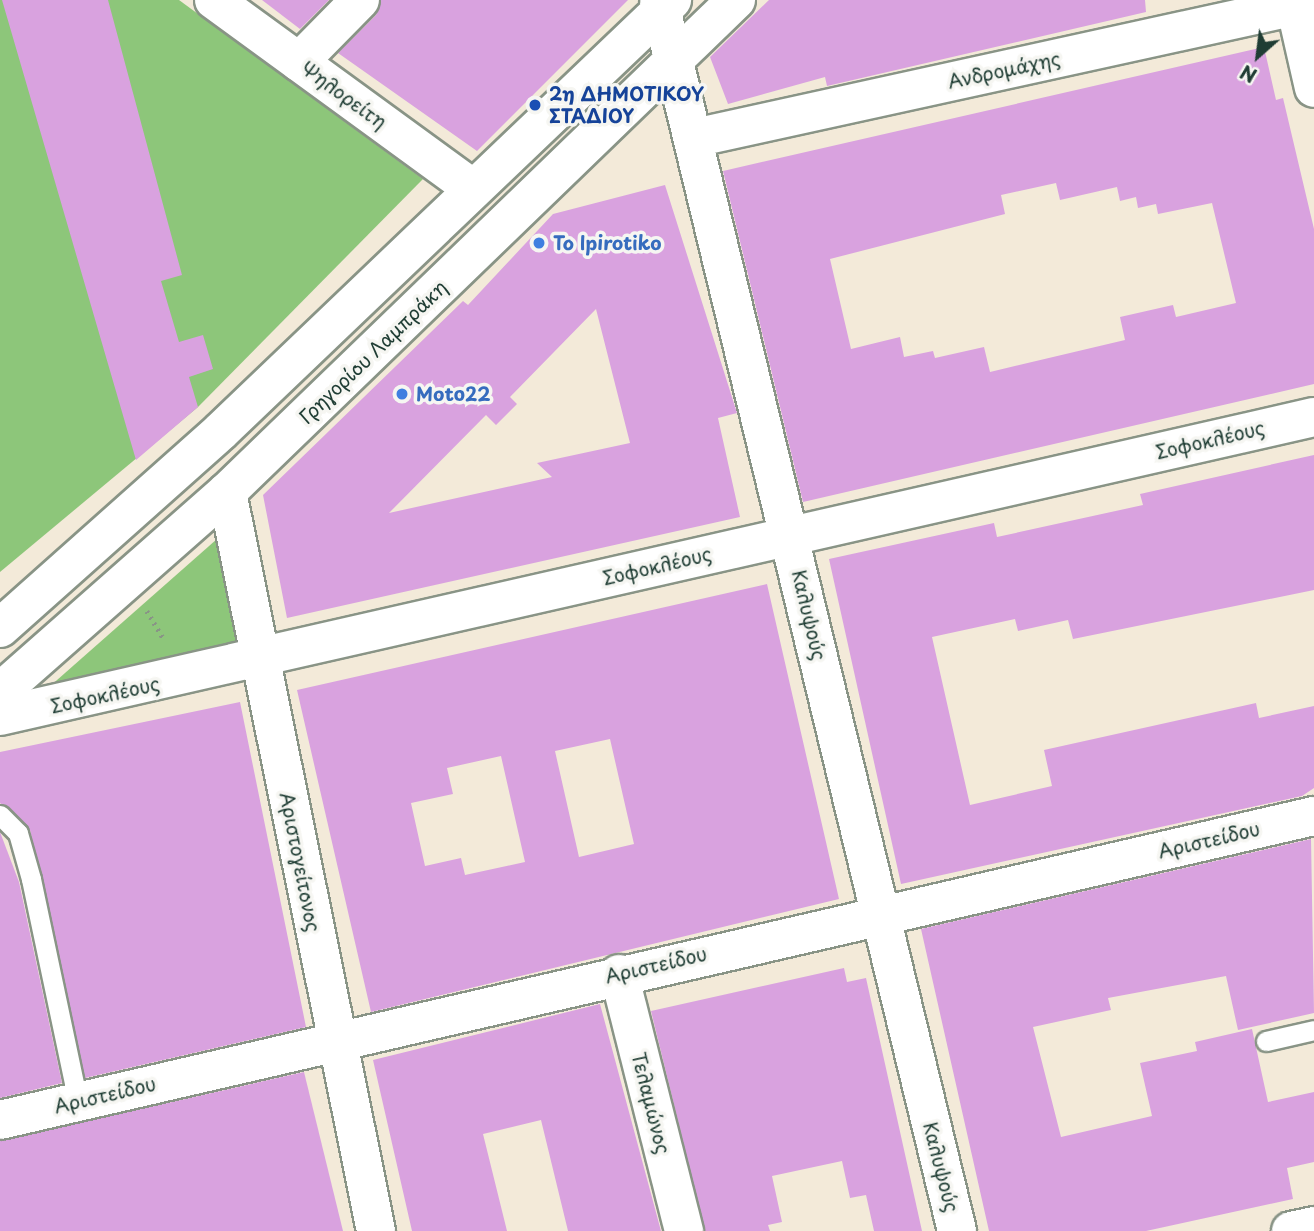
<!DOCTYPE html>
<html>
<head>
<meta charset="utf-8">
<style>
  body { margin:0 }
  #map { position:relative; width:1314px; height:1231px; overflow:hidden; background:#f3ead9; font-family:"Playpen Sans",sans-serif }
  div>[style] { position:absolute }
  .green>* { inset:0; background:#8dc67a }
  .building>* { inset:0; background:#d9a2df }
  .path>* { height:4.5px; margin-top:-2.25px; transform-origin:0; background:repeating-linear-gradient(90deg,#899486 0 2px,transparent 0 7px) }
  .roads { filter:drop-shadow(2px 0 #899486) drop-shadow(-2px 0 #899486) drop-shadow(0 2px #899486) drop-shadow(0 -2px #899486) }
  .service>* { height:19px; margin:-9.5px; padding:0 9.5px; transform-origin:9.5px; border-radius:9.5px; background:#fff }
  .minor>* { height:38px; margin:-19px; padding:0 19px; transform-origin:19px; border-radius:19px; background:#fff }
  .tertiary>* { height:38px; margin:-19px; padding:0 19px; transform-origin:19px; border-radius:19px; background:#fff }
  .dots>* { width:19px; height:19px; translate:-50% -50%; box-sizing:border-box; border:4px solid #f6f6f2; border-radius:50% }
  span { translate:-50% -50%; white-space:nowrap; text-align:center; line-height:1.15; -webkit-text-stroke:7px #f6f6f2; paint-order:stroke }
  .street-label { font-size:19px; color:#1f3d34 }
  .transit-label { font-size:19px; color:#164399; font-weight:700 }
  .left { translate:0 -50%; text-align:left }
  .shop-label { font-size:19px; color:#366cbe; font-weight:700 }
  .north { position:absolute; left:1223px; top:21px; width:70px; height:70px; -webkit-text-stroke:5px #f6f6f2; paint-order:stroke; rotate:208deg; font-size:19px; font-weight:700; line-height:28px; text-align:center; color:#1f3d34 }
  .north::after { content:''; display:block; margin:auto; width:24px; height:32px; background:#1f3d34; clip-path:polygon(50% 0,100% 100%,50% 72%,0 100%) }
</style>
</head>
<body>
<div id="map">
  <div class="green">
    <i style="clip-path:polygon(0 0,179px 0,423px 179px,198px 407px,0 572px)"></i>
    <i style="clip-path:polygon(217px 539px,244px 643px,48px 688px)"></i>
  </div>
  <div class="building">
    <i style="clip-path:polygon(2px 0,108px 0,182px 275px,161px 281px,179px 342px,203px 335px,213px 369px,189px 377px,198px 407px,136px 460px)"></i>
    <i style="clip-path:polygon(262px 0,329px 0,300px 29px)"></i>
    <i style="clip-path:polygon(381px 0,628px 0,477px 151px,338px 53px,376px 15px)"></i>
    <i style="clip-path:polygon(769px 0,1145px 0,1146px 12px,827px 86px,825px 77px,728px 104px,710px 57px)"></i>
    <i style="clip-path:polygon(evenodd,1264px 47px,1276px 100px,1283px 98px,1314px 229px,1314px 384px,803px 502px,723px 171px,1264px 47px,1056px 183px,1060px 200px,1117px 187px,1120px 201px,1136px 197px,1138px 208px,1156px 204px,1158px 214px,1212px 203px,1236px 303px,1176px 317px,1173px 305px,1120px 317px,1125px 340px,990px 372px,984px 347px,935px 358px,933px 351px,904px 357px,900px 337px,851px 349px,830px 259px,1005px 214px,1001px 195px,1056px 183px)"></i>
    <i style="clip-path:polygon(evenodd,665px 185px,737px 413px,718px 418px,740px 517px,287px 618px,263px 495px,463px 301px,468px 305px,553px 214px,665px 185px,596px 309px,630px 443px,537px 463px,552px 477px,389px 513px,486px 415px,496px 425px,517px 404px,510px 397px,596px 309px)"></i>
    <i style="clip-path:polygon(1314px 455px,1314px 590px,1073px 639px,1068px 620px,1018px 631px,1015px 619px,932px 637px,970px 805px,1052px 786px,1044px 750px,1256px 703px,1259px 718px,1314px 706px,1314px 788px,1302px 796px,901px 884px,829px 559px,994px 523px,997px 537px,1143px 505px,1140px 494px)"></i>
    <i style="clip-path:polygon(evenodd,767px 584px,839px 899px,371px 1012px,297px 690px,767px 584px,610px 739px,634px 844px,579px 857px,555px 751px,610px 739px,767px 584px,501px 756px,525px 862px,465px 875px,461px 858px,425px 866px,411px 803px,453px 794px,447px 768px,501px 756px)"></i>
    <i style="clip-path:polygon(240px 702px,306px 1027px,85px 1078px,30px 830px,0 803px,0 752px)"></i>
    <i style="clip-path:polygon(0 832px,19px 882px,62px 1083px,0 1098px)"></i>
    <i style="clip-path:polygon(1311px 839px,1314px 1013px,1238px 1030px,1226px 976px,1108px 998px,1111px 1010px,1033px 1027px,1061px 1137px,1152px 1116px,1140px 1063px,1197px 1051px,1195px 1042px,1252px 1029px,1268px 1102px,1314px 1092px,1314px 1162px,1287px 1168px,1293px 1199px,1146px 1231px,989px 1231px,921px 929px)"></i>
    <i style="clip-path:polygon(844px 968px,847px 982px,866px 978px,922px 1231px,874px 1231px,866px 1195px,850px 1198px,842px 1161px,772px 1176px,782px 1222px,768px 1225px,770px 1231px,705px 1231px,651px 1011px)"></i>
    <i style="clip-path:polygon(600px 1004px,661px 1231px,568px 1231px,541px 1120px,483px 1134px,507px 1231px,412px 1231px,373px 1060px)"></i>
    <i style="clip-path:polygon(304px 1072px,343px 1231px,0 1231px,0 1141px)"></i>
  </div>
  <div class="path">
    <i style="left:147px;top:611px;width:33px;rotate:59deg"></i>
  </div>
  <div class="roads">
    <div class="service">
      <i style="left:0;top:815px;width:25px;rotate:45deg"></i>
      <i style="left:18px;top:833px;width:48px;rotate:74.2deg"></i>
      <i style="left:31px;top:879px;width:228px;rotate:78.1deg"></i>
      <i style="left:1266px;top:1041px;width:49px;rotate:-12.9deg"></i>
    </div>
    <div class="minor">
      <i style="left:214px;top:0;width:321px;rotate:36.1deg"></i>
      <i style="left:659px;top:0;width:1267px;rotate:76.39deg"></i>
      <i style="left:1294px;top:0;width:90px;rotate:77.2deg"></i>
      <i style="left:299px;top:62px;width:87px;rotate:-45.5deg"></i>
      <i style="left:694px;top:138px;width:635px;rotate:-12.37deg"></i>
      <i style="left:227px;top:492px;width:754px;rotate:78.6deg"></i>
      <i style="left:0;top:716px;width:1348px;rotate:-12.82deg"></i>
      <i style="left:619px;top:974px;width:265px;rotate:75.8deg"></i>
      <i style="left:0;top:1120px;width:1349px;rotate:-13.03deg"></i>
      <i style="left:1291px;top:1231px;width:24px;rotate:-12deg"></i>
    </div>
    <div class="tertiary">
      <i style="left:0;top:628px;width:296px;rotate:-41.7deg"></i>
      <i style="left:221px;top:431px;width:624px;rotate:-43.7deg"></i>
      <i style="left:0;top:692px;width:303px;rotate:-41.4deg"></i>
      <i style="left:227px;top:492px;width:708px;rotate:-44.03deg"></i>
    </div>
  </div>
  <div class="dots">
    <i style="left:535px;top:105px;background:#1a4fb4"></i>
    <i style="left:539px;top:243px;background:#3f7fe0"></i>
    <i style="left:402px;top:394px;background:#3f7fe0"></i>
  </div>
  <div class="street-label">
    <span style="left:1004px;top:70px;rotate:-12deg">Ανδρομάχης</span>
    <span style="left:344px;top:95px;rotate:36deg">Ψηλορείτη</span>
    <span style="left:373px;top:352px;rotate:-44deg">Γρηγορίου Λαμπράκη</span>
    <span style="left:1210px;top:440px;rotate:-13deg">Σοφοκλέους</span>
    <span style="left:657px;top:566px;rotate:-13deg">Σοφοκλέους</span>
    <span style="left:809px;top:615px;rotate:77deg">Καλυψούς</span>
    <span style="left:105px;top:695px;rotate:-12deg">Σοφοκλέους</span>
    <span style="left:1209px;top:840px;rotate:-13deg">Αριστείδου</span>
    <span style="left:300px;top:862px;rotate:79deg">Αριστογείτονος</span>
    <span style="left:656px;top:965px;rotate:-13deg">Αριστείδου</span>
    <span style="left:105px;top:1095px;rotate:-13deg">Αριστείδου</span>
    <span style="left:651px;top:1103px;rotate:76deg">Τελαμώνος</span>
    <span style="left:941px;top:1167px;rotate:76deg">Καλυψούς</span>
  </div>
  <div class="transit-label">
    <span class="left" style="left:549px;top:105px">2η ΔΗΜΟΤΙΚΟΥ<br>ΣΤΑΔΙΟΥ</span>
  </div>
  <div class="shop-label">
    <span class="left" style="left:553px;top:243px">To Ipirotiko</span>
    <span class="left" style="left:416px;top:394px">Moto22</span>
  </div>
  <div class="north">N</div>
</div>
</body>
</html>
